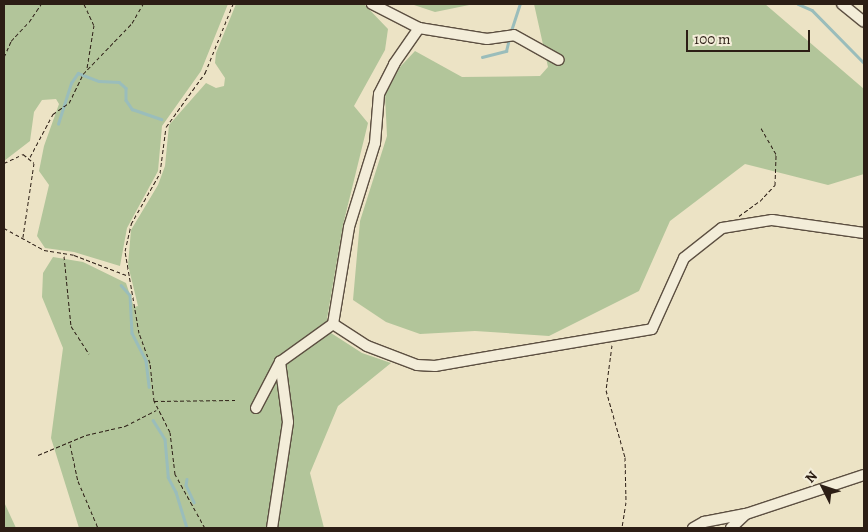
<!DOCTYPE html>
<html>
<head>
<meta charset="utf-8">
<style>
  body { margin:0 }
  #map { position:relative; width:868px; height:532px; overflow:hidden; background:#ece3c5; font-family:Alegreya,serif }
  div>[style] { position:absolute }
  .green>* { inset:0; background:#b2c59a }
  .stream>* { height:2.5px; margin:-1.25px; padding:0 1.25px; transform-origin:1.25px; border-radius:1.25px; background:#9abdbb }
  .path>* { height:1px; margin-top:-0.5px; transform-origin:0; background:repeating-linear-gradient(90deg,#2c1e15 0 4px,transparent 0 6.5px) }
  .roads { filter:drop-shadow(1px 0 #5c4f41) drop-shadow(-1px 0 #5c4f41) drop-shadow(0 1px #5c4f41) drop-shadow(0 -1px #5c4f41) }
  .minor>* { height:10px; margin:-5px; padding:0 5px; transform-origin:5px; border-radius:5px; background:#f3edd9 }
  span { translate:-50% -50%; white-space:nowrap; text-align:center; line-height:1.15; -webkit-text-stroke:4.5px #f3edd9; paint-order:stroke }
  .frame { position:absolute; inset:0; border:5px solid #2c1e15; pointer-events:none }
  .north { position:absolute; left:798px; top:462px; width:50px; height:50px; -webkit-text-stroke:4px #f3edd9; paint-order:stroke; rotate:311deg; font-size:14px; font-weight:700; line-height:20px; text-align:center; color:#2c1e15 }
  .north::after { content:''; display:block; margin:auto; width:18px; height:22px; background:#2c1e15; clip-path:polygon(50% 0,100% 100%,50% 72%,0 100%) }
  .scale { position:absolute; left:686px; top:30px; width:124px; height:22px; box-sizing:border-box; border:2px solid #2c1e15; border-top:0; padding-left:6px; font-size:15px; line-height:18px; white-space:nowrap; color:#2c1e15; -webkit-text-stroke:4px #f3edd9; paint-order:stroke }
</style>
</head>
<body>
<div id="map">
  <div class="green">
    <i style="clip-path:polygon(4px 4px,228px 4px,201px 71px,162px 126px,158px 171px,127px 228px,120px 266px,74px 252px,45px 248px,37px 236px,49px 185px,39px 171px,44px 146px,59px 104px,56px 99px,42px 100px,34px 112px,30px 141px,4px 161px)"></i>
    <i style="clip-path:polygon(236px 4px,364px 4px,388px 29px,385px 50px,354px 106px,368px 123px,343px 225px,327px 319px,331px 333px,362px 353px,391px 363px,338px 406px,310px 473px,324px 528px,79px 528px,51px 438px,63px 348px,42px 297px,43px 273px,53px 257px,83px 262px,126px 283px,134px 307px,138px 306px,128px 265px,131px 230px,158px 185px,165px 166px,169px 125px,206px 83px,216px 88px,224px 86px,225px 78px,215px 63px,216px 53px)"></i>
    <i style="clip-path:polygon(411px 4px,474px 4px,435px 12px)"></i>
    <i style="clip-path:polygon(534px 4px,765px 4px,864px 89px,864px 174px,828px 185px,745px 164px,670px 221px,639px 291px,549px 336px,475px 331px,420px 334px,386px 322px,353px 300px,360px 221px,387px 136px,385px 95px,400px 67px,415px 51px,462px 77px,540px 76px,548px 67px)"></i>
    <i style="clip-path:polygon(4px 502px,16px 528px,4px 528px)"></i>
  </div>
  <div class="stream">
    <i style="left:798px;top:4px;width:15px;rotate:23deg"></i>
    <i style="left:812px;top:10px;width:74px;rotate:45.5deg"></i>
    <i style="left:511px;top:31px;width:28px;rotate:-72deg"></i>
    <i style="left:482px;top:57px;width:25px;rotate:-14deg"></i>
    <i style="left:506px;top:51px;width:12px;rotate:-76deg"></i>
    <i style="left:58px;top:124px;width:43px;rotate:-72.4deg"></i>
    <i style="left:71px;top:83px;width:12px;rotate:-55deg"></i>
    <i style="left:78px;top:73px;width:22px;rotate:21deg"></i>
    <i style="left:99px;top:81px;width:20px;rotate:3deg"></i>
    <i style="left:119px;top:82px;width:9px;rotate:41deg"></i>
    <i style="left:126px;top:88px;width:12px;rotate:90deg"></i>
    <i style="left:126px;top:100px;width:11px;rotate:56deg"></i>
    <i style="left:132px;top:109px;width:31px;rotate:19deg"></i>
    <i style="left:121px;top:285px;width:13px;rotate:48deg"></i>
    <i style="left:130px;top:295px;width:38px;rotate:87deg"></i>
    <i style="left:132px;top:333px;width:31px;rotate:63deg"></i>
    <i style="left:146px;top:361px;width:26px;rotate:83deg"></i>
    <i style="left:153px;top:420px;width:22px;rotate:58deg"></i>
    <i style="left:165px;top:439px;width:38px;rotate:85deg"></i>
    <i style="left:168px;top:477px;width:17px;rotate:62deg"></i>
    <i style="left:176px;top:492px;width:38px;rotate:73deg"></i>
    <i style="left:187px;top:479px;width:6px;rotate:99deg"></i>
    <i style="left:186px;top:485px;width:19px;rotate:65deg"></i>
  </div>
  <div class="path">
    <i style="left:84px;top:4px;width:23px;rotate:65deg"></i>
    <i style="left:94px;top:25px;width:44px;rotate:99.2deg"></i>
    <i style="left:4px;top:57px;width:17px;rotate:-66deg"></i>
    <i style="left:11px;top:41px;width:26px;rotate:-47deg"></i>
    <i style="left:29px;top:22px;width:22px;rotate:-56deg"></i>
    <i style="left:30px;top:157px;width:49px;rotate:-61.9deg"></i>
    <i style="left:53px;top:114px;width:19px;rotate:-35deg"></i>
    <i style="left:69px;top:103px;width:32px;rotate:-64deg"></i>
    <i style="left:83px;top:74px;width:71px;rotate:-46.1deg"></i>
    <i style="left:132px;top:23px;width:22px;rotate:-60deg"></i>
    <i style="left:4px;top:163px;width:21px;rotate:-25deg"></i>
    <i style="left:23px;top:154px;width:14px;rotate:39deg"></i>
    <i style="left:34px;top:163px;width:75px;rotate:98.5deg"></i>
    <i style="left:739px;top:216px;width:26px;rotate:-36deg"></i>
    <i style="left:760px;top:201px;width:22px;rotate:-47deg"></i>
    <i style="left:775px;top:185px;width:31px;rotate:-88deg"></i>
    <i style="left:776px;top:154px;width:30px;rotate:-120deg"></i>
    <i style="left:4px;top:228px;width:46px;rotate:28.8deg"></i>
    <i style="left:44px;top:250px;width:30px;rotate:9deg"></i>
    <i style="left:74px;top:255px;width:56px;rotate:21deg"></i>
    <i style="left:64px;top:256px;width:70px;rotate:84.3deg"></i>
    <i style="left:71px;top:326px;width:33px;rotate:57deg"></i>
    <i style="left:612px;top:345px;width:45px;rotate:97.6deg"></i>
    <i style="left:606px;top:390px;width:70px;rotate:74.2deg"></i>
    <i style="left:625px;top:457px;width:45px;rotate:88.7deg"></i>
    <i style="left:626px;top:502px;width:26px;rotate:99deg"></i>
    <i style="left:154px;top:401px;width:81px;rotate:-0.7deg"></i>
    <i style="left:70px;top:444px;width:38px;rotate:78deg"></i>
    <i style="left:78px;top:481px;width:51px;rotate:66.9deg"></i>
    <i style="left:38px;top:455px;width:52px;rotate:-22.6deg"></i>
    <i style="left:86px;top:435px;width:40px;rotate:-13deg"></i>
    <i style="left:125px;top:426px;width:35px;rotate:-27deg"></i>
    <i style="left:205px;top:528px;width:62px;rotate:-119.1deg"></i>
    <i style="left:175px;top:474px;width:42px;rotate:-96.8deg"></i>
    <i style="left:170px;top:432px;width:35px;rotate:-117deg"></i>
    <i style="left:154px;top:401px;width:38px;rotate:-96deg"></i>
    <i style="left:150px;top:363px;width:32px;rotate:-110deg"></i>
    <i style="left:139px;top:333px;width:83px;rotate:-99.7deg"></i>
    <i style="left:125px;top:251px;width:28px;rotate:-77deg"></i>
    <i style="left:131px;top:224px;width:59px;rotate:-60.4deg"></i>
    <i style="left:160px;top:173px;width:46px;rotate:-82.6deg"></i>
    <i style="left:166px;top:127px;width:67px;rotate:-54.2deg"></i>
    <i style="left:205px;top:73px;width:74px;rotate:-67.9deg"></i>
  </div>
  <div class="roads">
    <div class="minor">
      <i style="left:842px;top:4px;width:28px;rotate:39deg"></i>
      <i style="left:419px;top:28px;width:69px;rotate:9.2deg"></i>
      <i style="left:487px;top:39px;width:27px;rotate:-8deg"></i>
      <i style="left:514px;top:35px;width:51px;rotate:29.1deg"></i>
      <i style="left:333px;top:324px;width:40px;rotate:32.9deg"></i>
      <i style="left:367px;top:346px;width:53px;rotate:20.8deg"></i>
      <i style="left:417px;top:365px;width:18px;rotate:3deg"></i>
      <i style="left:435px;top:366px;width:65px;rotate:-9.8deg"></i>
      <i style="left:499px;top:355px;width:155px;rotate:-9.6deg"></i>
      <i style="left:652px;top:329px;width:78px;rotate:-65.7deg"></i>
      <i style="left:684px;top:258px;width:48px;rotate:-38.3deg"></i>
      <i style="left:722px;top:228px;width:51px;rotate:-9.1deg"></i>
      <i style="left:772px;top:220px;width:93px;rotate:8deg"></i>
      <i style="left:256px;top:408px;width:52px;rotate:-62.4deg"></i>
      <i style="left:272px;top:528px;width:107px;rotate:-81.4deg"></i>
      <i style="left:288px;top:422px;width:61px;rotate:-97.6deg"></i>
      <i style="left:280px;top:362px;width:65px;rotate:-35.6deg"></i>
      <i style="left:333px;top:324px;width:98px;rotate:-80.6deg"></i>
      <i style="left:349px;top:227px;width:88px;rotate:-72.8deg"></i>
      <i style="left:375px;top:143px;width:49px;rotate:-85.3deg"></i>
      <i style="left:379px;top:94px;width:34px;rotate:-63deg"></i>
      <i style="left:394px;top:64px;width:44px;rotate:-55.2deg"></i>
      <i style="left:419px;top:28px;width:53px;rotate:-152.9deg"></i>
      <i style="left:693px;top:528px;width:13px;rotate:-29deg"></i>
      <i style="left:704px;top:522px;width:42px;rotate:-11deg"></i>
      <i style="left:731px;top:528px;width:21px;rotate:-43deg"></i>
      <i style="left:746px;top:514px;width:124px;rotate:-18.3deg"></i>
    </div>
  </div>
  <div class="frame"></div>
  <div class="north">N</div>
  <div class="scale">100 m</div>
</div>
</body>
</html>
